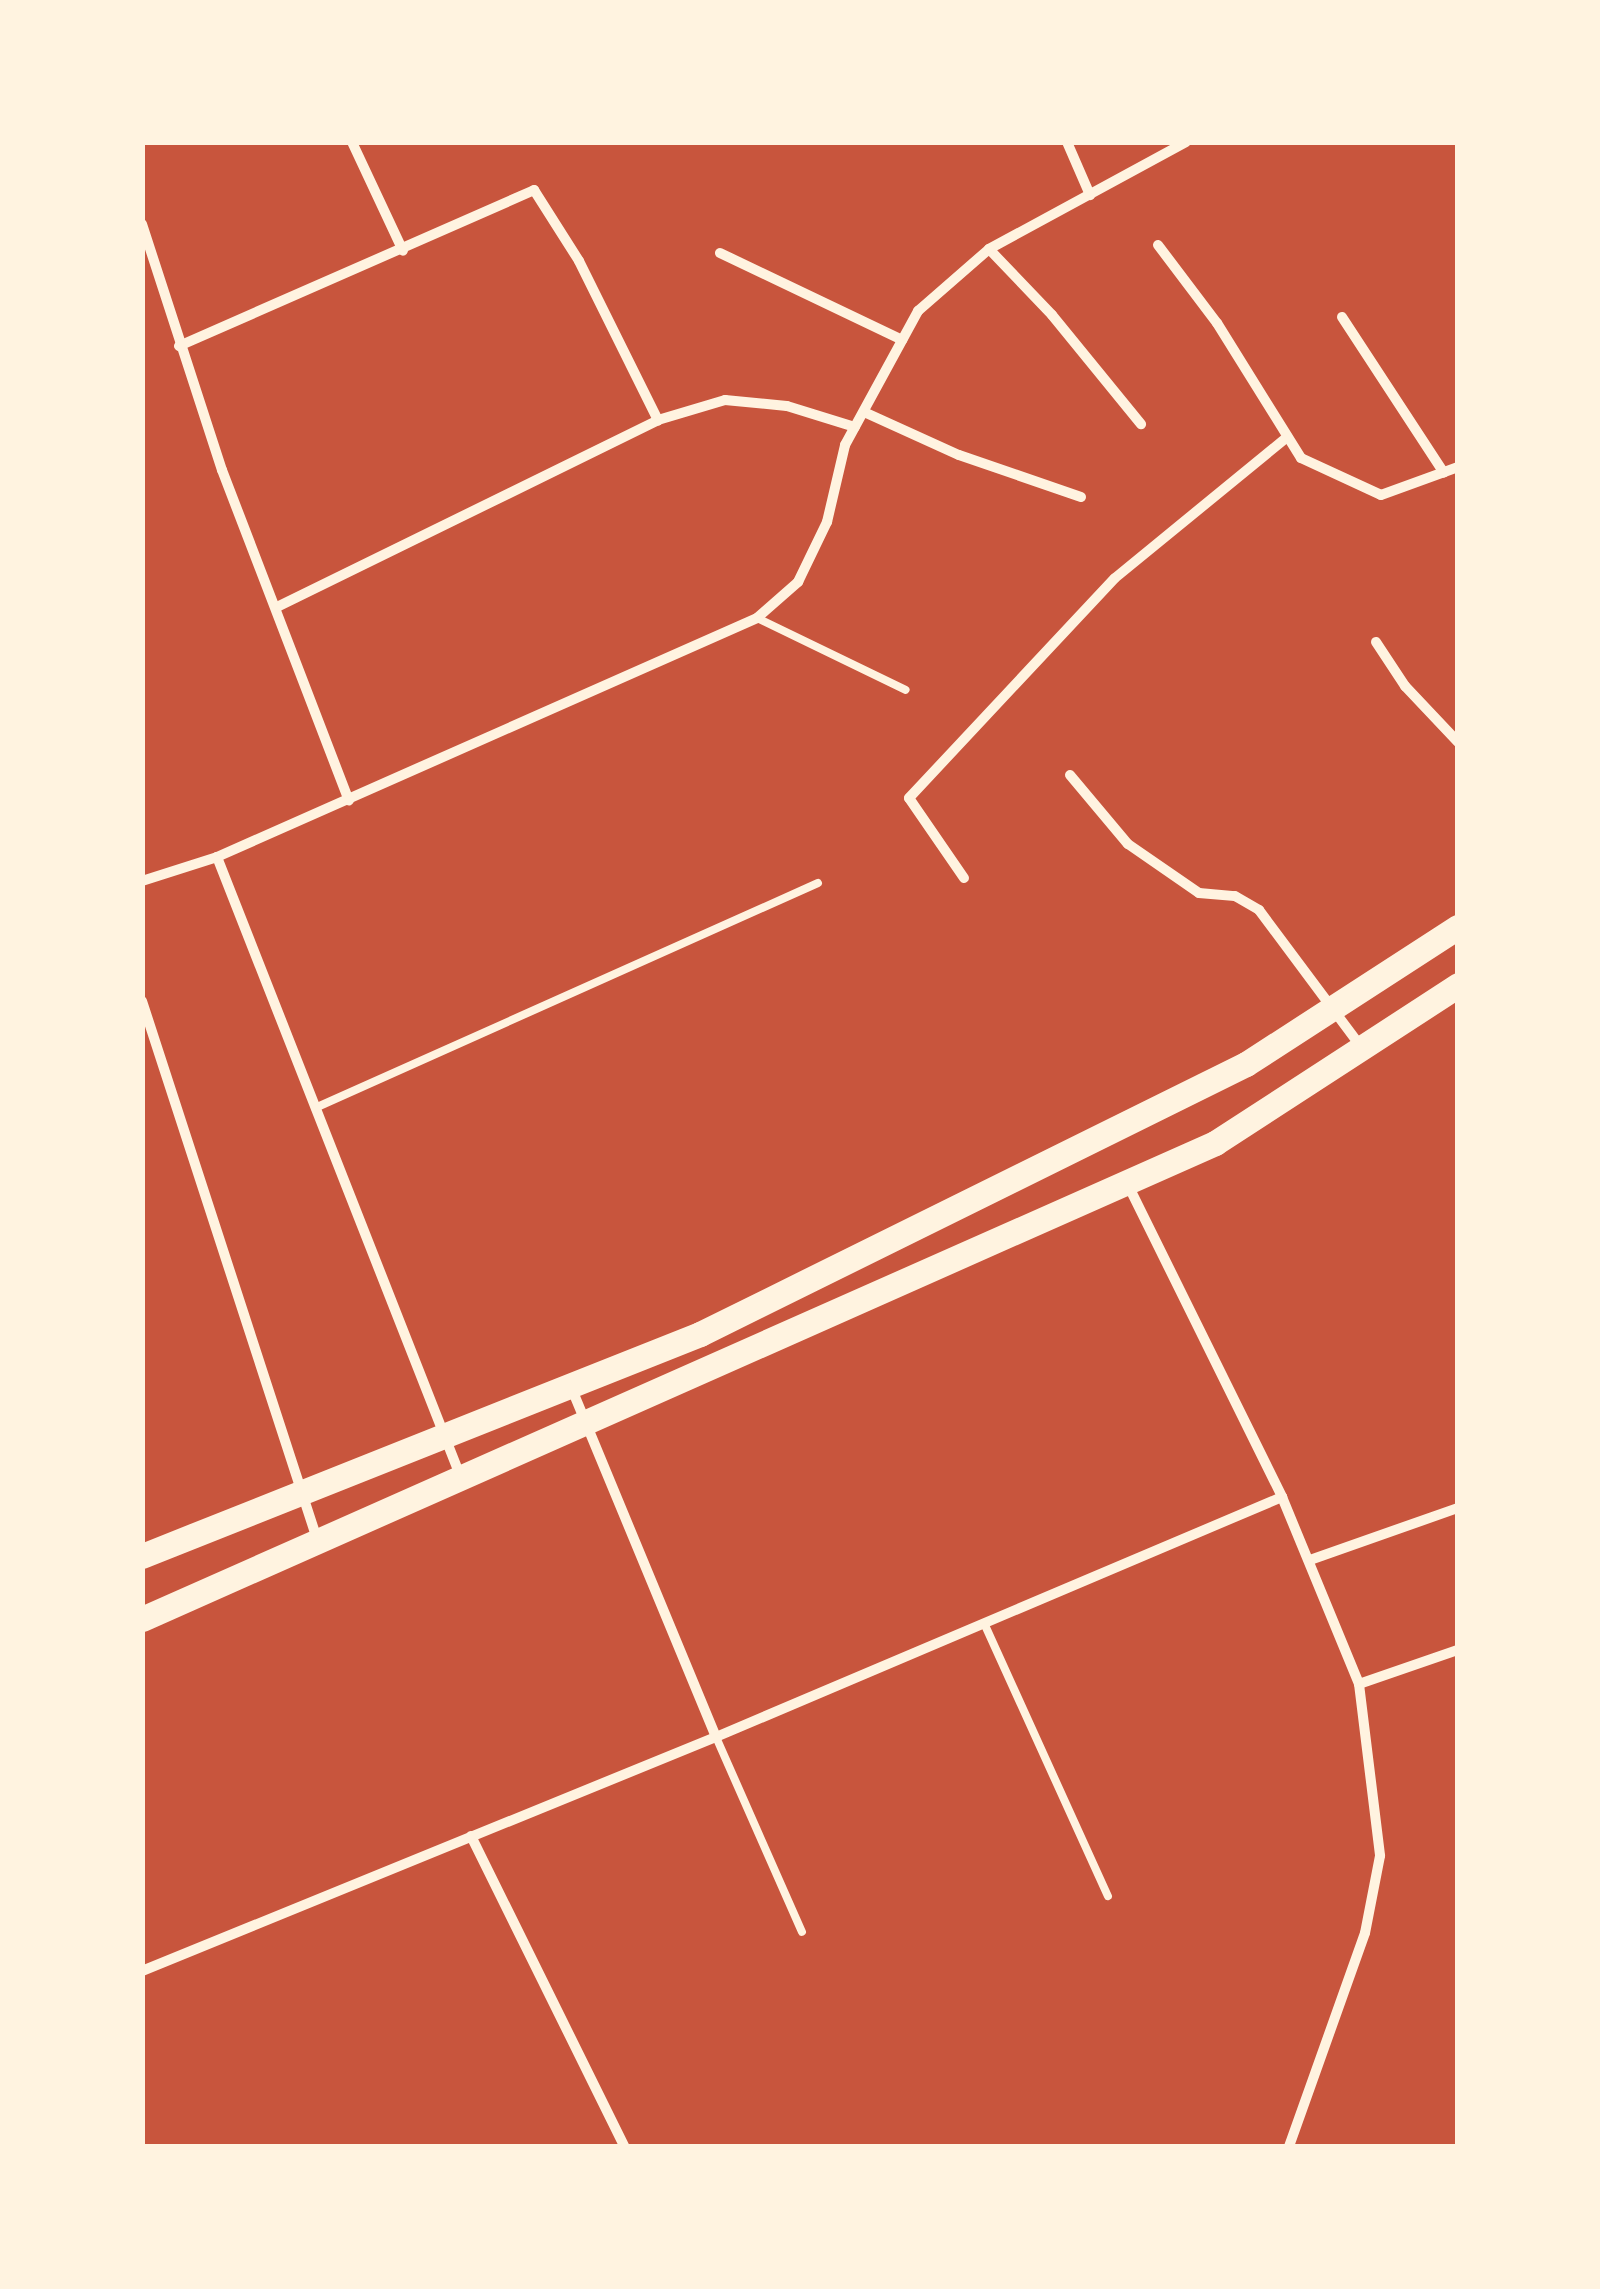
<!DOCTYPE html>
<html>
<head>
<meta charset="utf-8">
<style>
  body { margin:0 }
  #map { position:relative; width:1600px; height:2289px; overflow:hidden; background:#c8553d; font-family:"Archivo Narrow",sans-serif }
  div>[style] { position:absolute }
  .service>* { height:8px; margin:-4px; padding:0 4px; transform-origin:4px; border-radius:4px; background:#fff3e0 }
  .minor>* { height:10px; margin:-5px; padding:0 5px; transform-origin:5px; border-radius:5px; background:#fff3e0 }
  .primary>* { height:25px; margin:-12.5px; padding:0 12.5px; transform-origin:12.5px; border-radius:12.5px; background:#fff3e0 }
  span { translate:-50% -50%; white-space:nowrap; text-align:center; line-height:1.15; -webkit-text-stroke:8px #fff3e0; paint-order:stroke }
  .frame { position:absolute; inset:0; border:145px solid #fff3e0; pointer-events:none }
</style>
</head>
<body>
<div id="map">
  <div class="service">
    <i style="left:757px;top:618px;width:165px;rotate:25.8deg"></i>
    <i style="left:315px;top:1108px;width:551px;rotate:-24.1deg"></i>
    <i style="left:984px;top:1623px;width:300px;rotate:65.6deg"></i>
    <i style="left:716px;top:1737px;width:213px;rotate:66.2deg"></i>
  </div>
  <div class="minor">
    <i style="left:352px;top:142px;width:120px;rotate:64.9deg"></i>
    <i style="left:1067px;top:142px;width:58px;rotate:66.5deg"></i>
    <i style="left:142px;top:224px;width:259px;rotate:72deg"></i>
    <i style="left:222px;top:470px;width:354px;rotate:69deg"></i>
    <i style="left:1158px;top:245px;width:98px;rotate:52.9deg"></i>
    <i style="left:1217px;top:323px;width:159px;rotate:58.1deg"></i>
    <i style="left:1301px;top:458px;width:88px;rotate:24.8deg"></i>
    <i style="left:1381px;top:495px;width:82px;rotate:-20deg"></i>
    <i style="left:989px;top:249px;width:91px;rotate:46.3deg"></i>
    <i style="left:1052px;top:315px;width:141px;rotate:50.8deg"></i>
    <i style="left:720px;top:253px;width:202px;rotate:25.5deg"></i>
    <i style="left:1342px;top:317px;width:186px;rotate:56.8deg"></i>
    <i style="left:179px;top:346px;width:388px;rotate:-23.7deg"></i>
    <i style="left:534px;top:190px;width:84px;rotate:57.6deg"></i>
    <i style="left:579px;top:261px;width:178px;rotate:63.6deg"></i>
    <i style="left:864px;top:412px;width:104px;rotate:24.4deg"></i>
    <i style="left:959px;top:455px;width:129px;rotate:19deg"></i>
    <i style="left:279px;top:606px;width:422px;rotate:-26.1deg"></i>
    <i style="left:658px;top:420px;width:70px;rotate:-16.6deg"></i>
    <i style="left:725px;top:400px;width:62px;rotate:5.5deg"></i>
    <i style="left:787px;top:406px;width:71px;rotate:17.2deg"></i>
    <i style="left:1376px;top:642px;width:53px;rotate:56.6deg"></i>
    <i style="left:1405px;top:686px;width:77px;rotate:46.6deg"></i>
    <i style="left:1070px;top:775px;width:90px;rotate:50deg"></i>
    <i style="left:1128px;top:844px;width:86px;rotate:34.6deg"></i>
    <i style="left:1199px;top:893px;width:36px;rotate:5deg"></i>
    <i style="left:1235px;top:896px;width:28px;rotate:30deg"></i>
    <i style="left:1259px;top:910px;width:171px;rotate:53.3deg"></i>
    <i style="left:217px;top:857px;width:664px;rotate:68.54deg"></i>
    <i style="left:964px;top:878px;width:97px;rotate:-124.5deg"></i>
    <i style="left:909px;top:798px;width:301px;rotate:-46.9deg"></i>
    <i style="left:1115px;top:578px;width:222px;rotate:-39.3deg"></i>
    <i style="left:142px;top:881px;width:79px;rotate:-17.7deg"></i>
    <i style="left:217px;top:857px;width:591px;rotate:-23.87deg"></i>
    <i style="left:757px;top:618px;width:55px;rotate:-41.3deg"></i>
    <i style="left:798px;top:582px;width:67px;rotate:-64.2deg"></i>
    <i style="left:827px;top:522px;width:79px;rotate:-76.8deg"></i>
    <i style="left:845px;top:445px;width:153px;rotate:-61.4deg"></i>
    <i style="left:918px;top:311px;width:94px;rotate:-41.1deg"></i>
    <i style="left:989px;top:249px;width:224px;rotate:-28.5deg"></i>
    <i style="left:142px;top:1001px;width:569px;rotate:71.98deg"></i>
    <i style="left:1128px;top:1185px;width:348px;rotate:63.7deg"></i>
    <i style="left:1282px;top:1497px;width:202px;rotate:67.6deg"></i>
    <i style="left:1359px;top:1684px;width:173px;rotate:83deg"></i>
    <i style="left:1380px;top:1856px;width:78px;rotate:101deg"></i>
    <i style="left:1365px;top:1933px;width:226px;rotate:109.6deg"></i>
    <i style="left:571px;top:1387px;width:379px;rotate:67.5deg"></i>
    <i style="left:716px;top:1737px;width:615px;rotate:-22.98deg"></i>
    <i style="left:1310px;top:1560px;width:157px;rotate:-19.4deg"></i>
    <i style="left:1359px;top:1684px;width:105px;rotate:-19deg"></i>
    <i style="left:471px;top:1836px;width:346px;rotate:63.7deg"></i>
    <i style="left:142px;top:1971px;width:620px;rotate:-22.18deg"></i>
  </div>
  <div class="primary">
    <i style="left:142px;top:1556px;width:601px;rotate:-21.7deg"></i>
    <i style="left:700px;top:1334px;width:609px;rotate:-26.31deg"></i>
    <i style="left:1246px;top:1064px;width:252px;rotate:-32.9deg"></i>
    <i style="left:142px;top:1619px;width:1174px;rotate:-23.92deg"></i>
    <i style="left:1215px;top:1143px;width:290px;rotate:-33deg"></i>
  </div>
  <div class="frame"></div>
</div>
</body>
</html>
